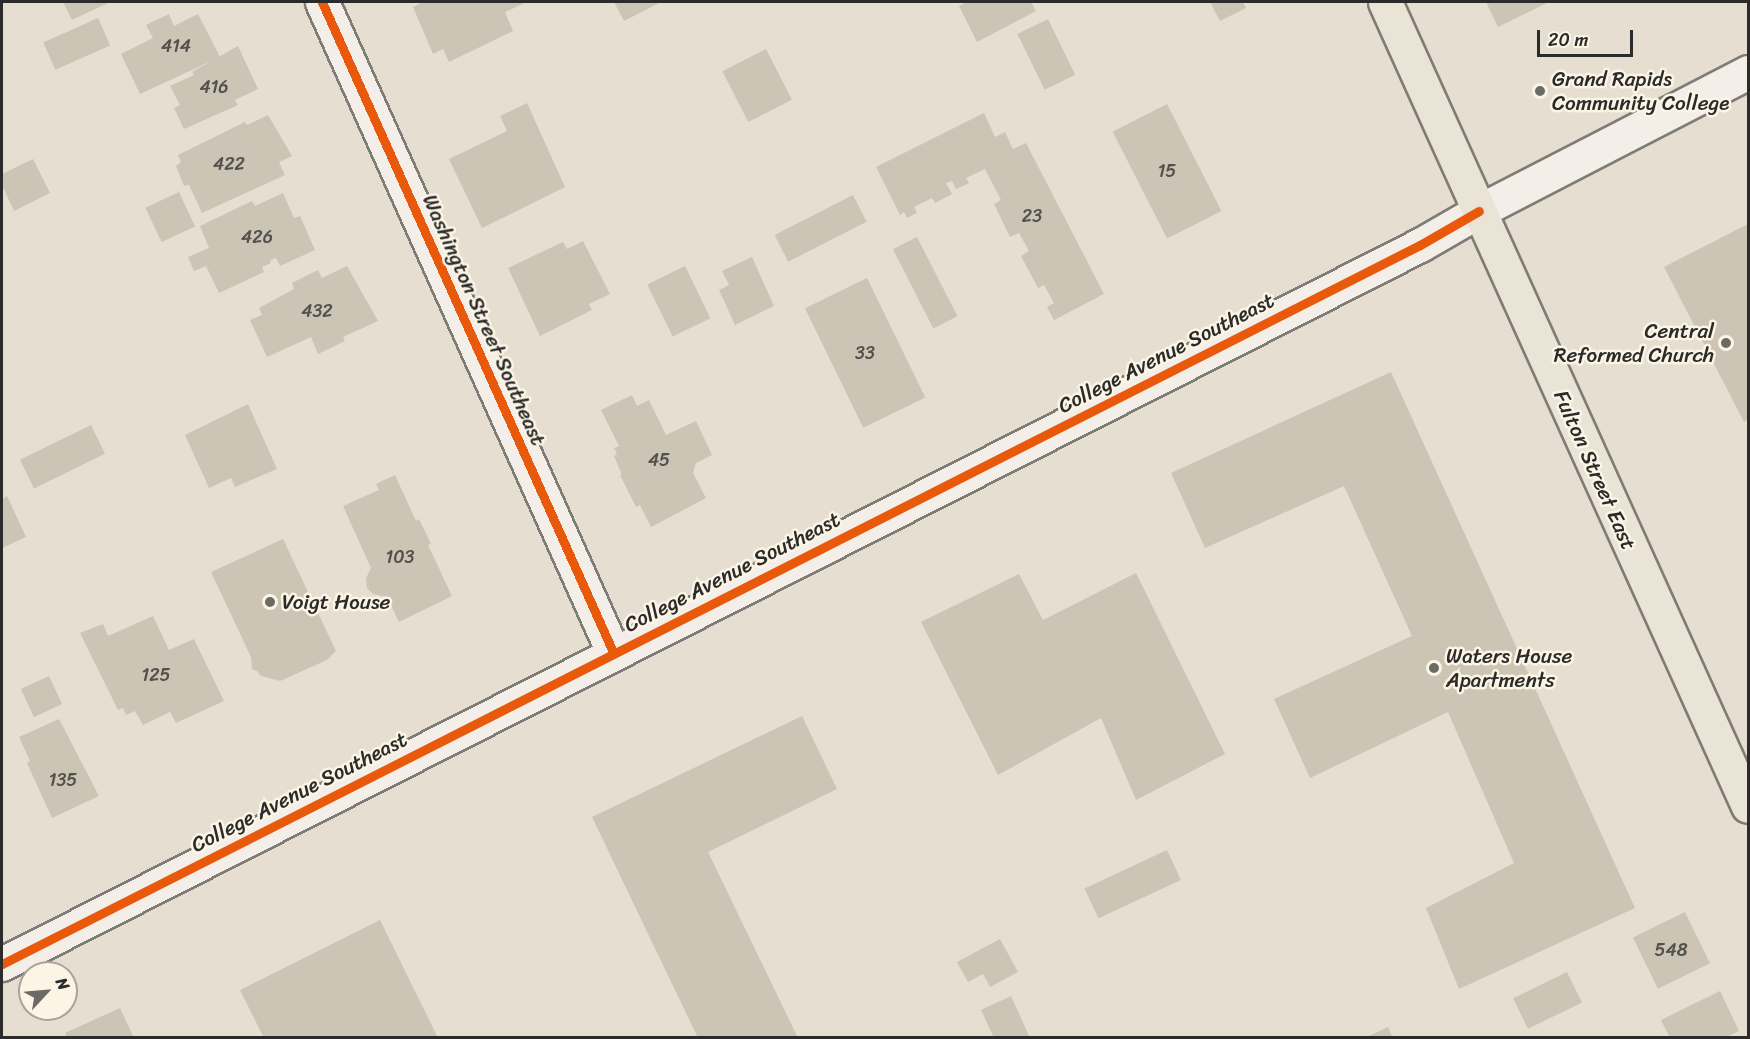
<!DOCTYPE html>
<html>
<head>
<meta charset="utf-8">
<style>
  body { margin:0 }
  #map { position:relative; width:1750px; height:1039px; overflow:hidden; background:#e6ded0; font-family:Sriracha,sans-serif }
  div>[style] { position:absolute }
  .building>* { inset:0; background:#ccc4b4; transform-origin:0 0 }
  .roads { filter:drop-shadow(2px 0 #7f7c75) drop-shadow(-2px 0 #7f7c75) drop-shadow(0 2px #7f7c75) drop-shadow(0 -2px #7f7c75) }
  .street>* { height:33px; margin:-16.5px; padding:0 16.5px; transform-origin:16.5px; border-radius:16.5px; background:#f3efe8 }
  .secondary>* { height:33px; margin:-16.5px; padding:0 16.5px; transform-origin:16.5px; border-radius:16.5px; background:#f3efe8 }
  .primary>* { height:33px; margin:-16.5px; padding:0 16.5px; transform-origin:16.5px; border-radius:16.5px; background:#e9e4d6 }
  .cycleway>* { height:9px; margin:-4.5px; padding:0 4.5px; transform-origin:4.5px; border-radius:4.5px; background:#e8590c }
  .dots>* { width:16px; height:16px; translate:-50% -50%; box-sizing:border-box; border:3px solid #fcf5e5; border-radius:50% }
  span { translate:-50% -50%; white-space:nowrap; text-align:center; line-height:1.15; -webkit-text-stroke:5px #fcf5e5; paint-order:stroke }
  .number-label { font-size:18px; color:#53514d }
  .number-label span { -webkit-text-stroke-width:0 }
  .poi-label { font-size:21px; color:#2b2b2b }
  .left { translate:0 -50%; text-align:left }
  .right { translate:-100% -50%; text-align:right }
  .street-label { font-size:21px; color:#2b2b2b }
  .frame { position:absolute; inset:0; border:3px solid #2b2b2b; pointer-events:none }
  .north { position:absolute; left:18px; top:961px; width:60px; height:60px; box-sizing:border-box; background:#fcf5e5; border:2px solid #a8a49b; border-radius:50%; rotate:64deg; font-size:16px; font-weight:700; line-height:24px; text-align:center; color:#2b2b2b }
  .north::after { content:''; display:block; margin:auto; width:21px; height:27px; background:#6c6a65; clip-path:polygon(50% 0,100% 100%,50% 72%,0 100%) }
  .scale { position:absolute; left:1537px; top:30px; width:96px; height:27px; box-sizing:border-box; border:3px solid #2b2b2b; border-top:0; padding-left:8px; font-size:18px; line-height:21px; white-space:nowrap; color:#2b2b2b; -webkit-text-stroke:4px #fcf5e5; paint-order:stroke }
</style>
</head>
<body>
<div id="map">
  <div class="building">
    <i style="clip-path:polygon(63px 2px,110px 2px,72px 20px)"></i>
    <i style="clip-path:polygon(423px 2px,527px 2px,505px 12px,513px 31px,449px 62px,443px 49px,433px 54px,413px 7px)"></i>
    <i style="clip-path:polygon(614px 2px,661px 2px,624px 21px)"></i>
    <i style="clip-path:polygon(967px 2px,1031px 2px,1036px 11px,977px 42px,959px 6px)"></i>
    <i style="clip-path:polygon(1210px 2px,1243px 2px,1246px 8px,1220px 21px)"></i>
    <i style="clip-path:polygon(1486px 2px,1549px 2px,1498px 27px)"></i>
    <i style="clip-path:polygon(169px 14px,174px 26px,198px 14px,220px 57px,140px 94px,121px 54px,153px 38px,146px 25px)"></i>
    <i style="left:98px;top:18px;width:30px;height:60px;rotate:66deg"></i>
    <i style="left:1048px;top:19px;width:62px;height:34px;rotate:64deg"></i>
    <i style="clip-path:polygon(238px 46px,258px 89px,235px 100px,238px 105px,184px 129px,174px 108px,180px 105px,170px 86px,194px 75px,192px 72px)"></i>
    <i style="left:766px;top:49px;width:57px;height:49px;rotate:63deg"></i>
    <i style="clip-path:polygon(527px 103px,565px 187px,482px 228px,449px 159px,507px 131px,500px 116px)"></i>
    <i style="left:1167px;top:104px;width:120px;height:61px;rotate:63deg"></i>
    <i style="clip-path:polygon(984px 113px,995px 137px,1005px 132px,1013px 149px,1026px 143px,1104px 294px,1054px 320px,1047px 307px,1054px 303px,1044px 285px,1038px 288px,1021px 256px,1029px 251px,1019px 233px,1010px 237px,994px 204px,1001px 200px,985px 169px,966px 178px,969px 183px,956px 189px,952px 181px,946px 183px,952px 194px,935px 203px,932px 198px,914px 207px,917px 213px,907px 218px,904px 212px,900px 215px,876px 167px)"></i>
    <i style="clip-path:polygon(268px 115px,292px 156px,279px 162px,285px 175px,202px 213px,189px 185px,184px 186px,176px 166px,181px 162px,178px 155px,245px 122px,247px 125px)"></i>
    <i style="clip-path:polygon(33px 159px,50px 193px,14px 211px,2px 185px,2px 174px)"></i>
    <i style="left:179px;top:192px;width:38px;height:37px;rotate:65deg"></i>
    <i style="clip-path:polygon(283px 193px,294px 218px,300px 216px,315px 250px,280px 266px,276px 258px,270px 260px,271px 263px,262px 267px,264px 272px,219px 293px,206px 266px,194px 271px,188px 257px,209px 248px,200px 226px,252px 201px,255px 206px)"></i>
    <i style="left:853px;top:195px;width:30px;height:88px;rotate:63deg"></i>
    <i style="clip-path:polygon(1748px 224px,1748px 419px,1744px 422px,1664px 267px)"></i>
    <i style="left:917px;top:237px;width:89px;height:27px;rotate:63deg"></i>
    <i style="clip-path:polygon(583px 241px,610px 294px,589px 304px,592px 310px,540px 336px,508px 268px,563px 242px,567px 249px)"></i>
    <i style="clip-path:polygon(752px 257px,774px 306px,735px 325px,719px 290px,729px 285px,722px 271px)"></i>
    <i style="clip-path:polygon(347px 266px,378px 321px,343px 337px,345px 341px,318px 354px,311px 337px,267px 357px,250px 320px,262px 315px,259px 308px,294px 289px,292px 283px,318px 270px,322px 278px)"></i>
    <i style="left:685px;top:266px;width:58px;height:42px;rotate:64deg"></i>
    <i style="left:867px;top:278px;width:133px;height:69px;rotate:64deg"></i>
    <i style="clip-path:polygon(1391px 372px,1635px 908px,1459px 989px,1426px 908px,1514px 863px,1448px 712px,1310px 778px,1274px 699px,1412px 636px,1344px 486px,1205px 548px,1171px 473px)"></i>
    <i style="clip-path:polygon(632px 395px,637px 406px,649px 400px,666px 435px,696px 421px,712px 455px,696px 463px,693px 473px,706px 498px,651px 527px,640px 505px,636px 507px,620px 475px,622px 475px,614px 456px,617px 454px,614px 448px,619px 446px,601px 410px)"></i>
    <i style="clip-path:polygon(248px 404px,277px 469px,235px 487px,231px 478px,209px 488px,185px 435px)"></i>
    <i style="left:91px;top:425px;width:32px;height:79px;rotate:64deg"></i>
    <i style="clip-path:polygon(395px 475px,416px 521px,419px 519px,431px 544px,428px 545px,452px 596px,399px 622px,387px 597px,373px 594px,367px 588px,366px 578px,371px 568px,343px 506px,379px 490px,376px 484px)"></i>
    <i style="clip-path:polygon(7px 496px,26px 537px,2px 548px,2px 499px)"></i>
    <i style="clip-path:polygon(283px 539px,336px 651px,327px 660px,280px 681px,261px 676px,257px 671px,252px 669px,251px 657px,211px 572px)"></i>
    <i style="clip-path:polygon(1136px 573px,1225px 754px,1136px 800px,1101px 718px,998px 775px,921px 622px,1019px 574px,1043px 620px)"></i>
    <i style="clip-path:polygon(153px 616px,169px 650px,194px 639px,224px 701px,176px 723px,170px 712px,143px 725px,135px 711px,126px 715px,123px 708px,118px 710px,80px 633px,103px 624px,108px 636px)"></i>
    <i style="left:49px;top:676px;width:31px;height:31px;rotate:65deg"></i>
    <i style="clip-path:polygon(802px 716px,837px 789px,708px 852px,798px 1038px,698px 1038px,592px 817px)"></i>
    <i style="clip-path:polygon(59px 719px,99px 796px,52px 818px,27px 763px,30px 761px,19px 737px)"></i>
    <i style="left:1167px;top:850px;width:33px;height:91px;rotate:65deg"></i>
    <i style="left:1685px;top:912px;width:57px;height:58px;rotate:64deg"></i>
    <i style="clip-path:polygon(380px 920px,438px 1038px,264px 1038px,240px 990px)"></i>
    <i style="clip-path:polygon(1000px 939px,1018px 972px,990px 987px,983px 974px,968px 982px,957px 962px)"></i>
    <i style="left:1567px;top:972px;width:34px;height:60px;rotate:64deg"></i>
    <i style="clip-path:polygon(1720px 991px,1739px 1031px,1725px 1038px,1670px 1038px,1661px 1020px)"></i>
    <i style="clip-path:polygon(1011px 996px,1030px 1038px,994px 1038px,981px 1010px)"></i>
    <i style="clip-path:polygon(120px 1008px,134px 1038px,67px 1038px,65px 1033px)"></i>
    <i style="clip-path:polygon(1388px 1027px,1393px 1038px,1365px 1038px)"></i>
  </div>
  <div class="roads">
    <div class="street">
      <i style="left:322px;top:2px;width:712px;rotate:65.88deg"></i>
      <i style="left:2px;top:964px;width:1590px;rotate:-26.89deg"></i>
      <i style="left:1420px;top:245px;width:68px;rotate:-30deg"></i>
    </div>
    <div class="secondary">
      <i style="left:1479px;top:211px;width:303px;rotate:-27.3deg"></i>
    </div>
    <div class="primary">
      <i style="left:1385px;top:2px;width:882px;rotate:65.7deg"></i>
    </div>
  </div>
  <div class="cycleway">
    <i style="left:322px;top:2px;width:712px;rotate:65.88deg"></i>
    <i style="left:2px;top:964px;width:1590px;rotate:-26.89deg"></i>
    <i style="left:1420px;top:245px;width:68px;rotate:-30deg"></i>
  </div>
  <div class="dots">
    <i style="left:1540px;top:91px;background:#6c6a65"></i>
    <i style="left:1726px;top:343px;background:#6c6a65"></i>
    <i style="left:270px;top:602px;background:#6c6a65"></i>
    <i style="left:1434px;top:668px;background:#6c6a65"></i>
  </div>
  <div class="number-label">
    <span style="left:176px;top:46px">414</span>
    <span style="left:214px;top:87px">416</span>
    <span style="left:229px;top:164px">422</span>
    <span style="left:1167px;top:171px">15</span>
    <span style="left:1032px;top:216px">23</span>
    <span style="left:257px;top:237px">426</span>
    <span style="left:317px;top:311px">432</span>
    <span style="left:865px;top:353px">33</span>
    <span style="left:659px;top:460px">45</span>
    <span style="left:400px;top:557px">103</span>
    <span style="left:156px;top:675px">125</span>
    <span style="left:63px;top:780px">135</span>
    <span style="left:1671px;top:950px">548</span>
  </div>
  <div class="poi-label">
    <span class="left" style="left:1552px;top:91px">Grand Rapids<br>Community College</span>
    <span class="right" style="left:1714px;top:343px">Central<br>Reformed Church</span>
    <span class="left" style="left:282px;top:602px">Voigt House</span>
    <span class="left" style="left:1446px;top:668px">Waters House<br>Apartments</span>
  </div>
  <div class="street-label">
    <span style="left:484px;top:320px;rotate:66deg">Washington Street Southeast</span>
    <span style="left:1166px;top:353px;rotate:-27deg">College Avenue Southeast</span>
    <span style="left:1595px;top:470px;rotate:66deg">Fulton Street East</span>
    <span style="left:732px;top:572px;rotate:-27deg">College Avenue Southeast</span>
    <span style="left:299px;top:792px;rotate:-27deg">College Avenue Southeast</span>
  </div>
  <div class="frame"></div>
  <div class="north">N</div>
  <div class="scale">20 m</div>
</div>
</body>
</html>
